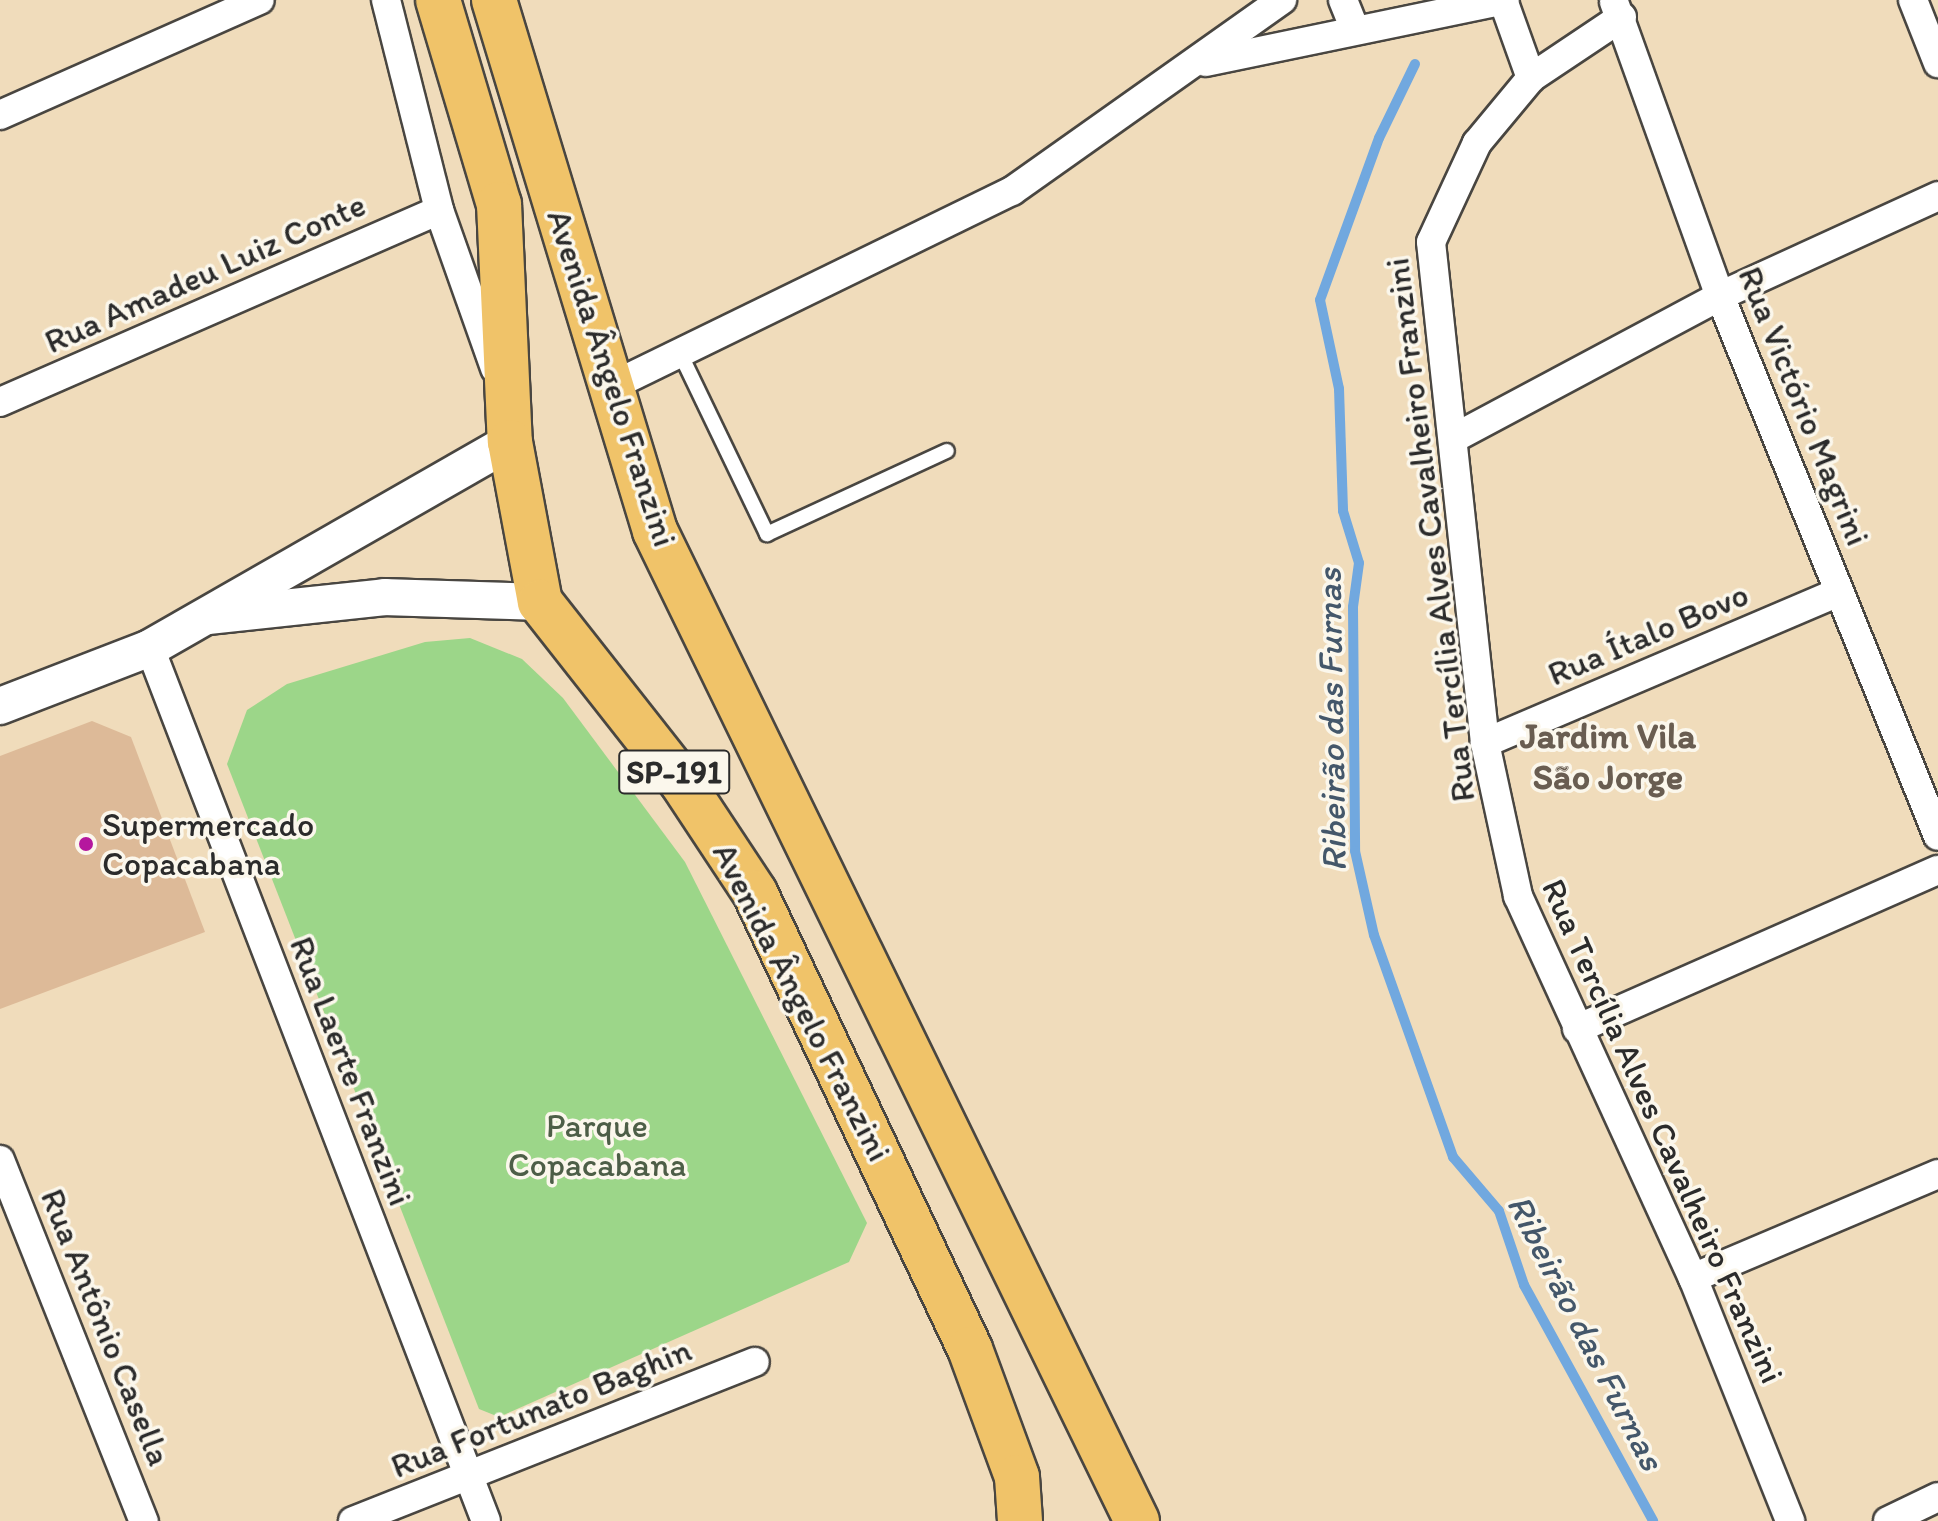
<!DOCTYPE html>
<html>
<head>
<meta charset="utf-8">
<style>
  body { margin:0 }
  #map { position:relative; width:1938px; height:1521px; overflow:hidden; background:#f0dcbb; font-family:Itim,sans-serif }
  div>[style] { position:absolute }
  .green>* { inset:0; background:#9cd689 }
  .stream>* { height:10px; margin:-5px; padding:0 5px; transform-origin:5px; border-radius:5px; background:#71a8df }
  .building>* { inset:0; background:#ddba98 }
  .roads { filter:drop-shadow(2px 0 #494641) drop-shadow(-2px 0 #494641) drop-shadow(0 2px #494641) drop-shadow(0 -2px #494641) }
  .service>* { height:14px; margin:-7px; padding:0 7px; transform-origin:7px; border-radius:7px; background:#fff }
  .minor>* { height:28px; margin:-14px; padding:0 14px; transform-origin:14px; border-radius:14px; background:#fff }
  .tertiary>* { height:36px; margin:-18px; padding:0 18px; transform-origin:18px; border-radius:18px; background:#fff }
  .primary>* { height:44px; margin:-22px; padding:0 22px; transform-origin:22px; border-radius:22px; background:#f0c369 }
  .dots>* { width:22px; height:22px; translate:-50% -50%; box-sizing:border-box; border:4px solid #fbf7ec; border-radius:50% }
  span { translate:-50% -50%; white-space:nowrap; text-align:center; line-height:1.15; -webkit-text-stroke:7px #fbf7ec; paint-order:stroke }
  .shield-label span { padding:2px 6px; background:#fbf7ec; border:2px solid; border-radius:6px; -webkit-text-stroke-width:0 }
  .shield-label { font-size:32px; color:#2b2b2b; font-weight:700 }
  .street-label { font-size:34px; color:#2b2b2b }
  .poi-label { font-size:34px; color:#2b2b2b }
  .left { translate:0 -50%; text-align:left }
  .park-label { font-size:34px; color:#4d5e47 }
  .water-label { font-size:36px; color:#44576a; font-style:italic }
  .neighbourhood-label { font-size:36px; color:#695d51; font-weight:700 }
</style>
</head>
<body>
<div id="map">
  <div class="green">
    <i style="clip-path:polygon(470px 638px,522px 659px,563px 698px,685px 862px,867px 1223px,849px 1262px,499px 1417px,479px 1409px,227px 764px,247px 710px,287px 684px,425px 642px)"></i>
  </div>
  <div class="stream">
    <i style="left:1415px;top:64px;width:82px;rotate:115.9deg"></i>
    <i style="left:1379px;top:138px;width:172px;rotate:110deg"></i>
    <i style="left:1320px;top:300px;width:91px;rotate:77.9deg"></i>
    <i style="left:1339px;top:389px;width:122px;rotate:88.1deg"></i>
    <i style="left:1343px;top:511px;width:54px;rotate:72.9deg"></i>
    <i style="left:1359px;top:563px;width:44px;rotate:97.8deg"></i>
    <i style="left:1353px;top:607px;width:244px;rotate:89.5deg"></i>
    <i style="left:1355px;top:851px;width:86px;rotate:77.3deg"></i>
    <i style="left:1374px;top:935px;width:236px;rotate:70.4deg"></i>
    <i style="left:1453px;top:1157px;width:71px;rotate:49.6deg"></i>
    <i style="left:1499px;top:1211px;width:78px;rotate:71.3deg"></i>
    <i style="left:1524px;top:1285px;width:269px;rotate:61.3deg"></i>
  </div>
  <div class="building">
    <i style="clip-path:polygon(92px 721px,131px 737px,205px 932px,0 1009px,0 756px)"></i>
  </div>
  <div class="roads">
    <div class="service">
      <i style="left:680px;top:353px;width:201px;rotate:64.3deg"></i>
      <i style="left:767px;top:534px;width:198px;rotate:-24.8deg"></i>
    </div>
    <div class="minor">
      <i style="left:386px;top:0;width:217px;rotate:75.8deg"></i>
      <i style="left:439px;top:210px;width:168px;rotate:70.5deg"></i>
      <i style="left:1343px;top:0;width:32px;rotate:68deg"></i>
      <i style="left:1503px;top:0;width:83px;rotate:70.3deg"></i>
      <i style="left:1913px;top:0;width:68px;rotate:68.4deg"></i>
      <i style="left:1614px;top:2px;width:313px;rotate:70.2deg"></i>
      <i style="left:1720px;top:296px;width:582px;rotate:68.02deg"></i>
      <i style="left:1622px;top:17px;width:110px;rotate:146.2deg"></i>
      <i style="left:1531px;top:78px;width:85px;rotate:129.7deg"></i>
      <i style="left:1477px;top:143px;width:109px;rotate:114.9deg"></i>
      <i style="left:1431px;top:242px;width:504px;rotate:83.85deg"></i>
      <i style="left:1485px;top:743px;width:157px;rotate:77.8deg"></i>
      <i style="left:1518px;top:896px;width:420px;rotate:65.4deg"></i>
      <i style="left:1693px;top:1278px;width:262px;rotate:68.2deg"></i>
      <i style="left:1206px;top:62px;width:305px;rotate:-11.7deg"></i>
      <i style="left:0;top:115px;width:284px;rotate:-23.9deg"></i>
      <i style="left:612px;top:386px;width:445px;rotate:-26deg"></i>
      <i style="left:1012px;top:191px;width:331px;rotate:-35.3deg"></i>
      <i style="left:0;top:402px;width:479px;rotate:-23.6deg"></i>
      <i style="left:1456px;top:437px;width:299px;rotate:-28.1deg"></i>
      <i style="left:1720px;top:296px;width:240px;rotate:-24.6deg"></i>
      <i style="left:150px;top:648px;width:935px;rotate:68.95deg"></i>
      <i style="left:1485px;top:743px;width:385px;rotate:-23.1deg"></i>
      <i style="left:1577px;top:1029px;width:394px;rotate:-23.8deg"></i>
      <i style="left:0;top:1160px;width:389px;rotate:68.3deg"></i>
      <i style="left:1693px;top:1278px;width:266px;rotate:-23deg"></i>
      <i style="left:353px;top:1521px;width:432px;rotate:-21.6deg"></i>
      <i style="left:1888px;top:1521px;width:55px;rotate:-25.6deg"></i>
    </div>
    <div class="tertiary">
      <i style="left:208px;top:616px;width:178px;rotate:-6.1deg"></i>
      <i style="left:385px;top:597px;width:155px;rotate:1.8deg"></i>
      <i style="left:0;top:706px;width:161px;rotate:-21.1deg"></i>
      <i style="left:150px;top:648px;width:415px;rotate:-29.8deg"></i>
    </div>
    <div class="primary">
      <i style="left:438px;top:0;width:213px;rotate:73.4deg"></i>
      <i style="left:499px;top:204px;width:238px;rotate:87.4deg"></i>
      <i style="left:510px;top:442px;width:163px;rotate:79.4deg"></i>
      <i style="left:540px;top:602px;width:228px;rotate:51.8deg"></i>
      <i style="left:681px;top:781px;width:134px;rotate:56.5deg"></i>
      <i style="left:755px;top:893px;width:504px;rotate:64.76deg"></i>
      <i style="left:970px;top:1349px;width:136px;rotate:69.8deg"></i>
      <i style="left:1017px;top:1477px;width:44px;rotate:86.1deg"></i>
      <i style="left:494px;top:0;width:555px;rotate:73.13deg"></i>
      <i style="left:655px;top:531px;width:1101px;rotate:64.04deg"></i>
    </div>
  </div>
  <div class="dots">
    <i style="left:86px;top:844px;background:#b5179e"></i>
  </div>
  <div class="shield-label">
    <span style="left:674px;top:772px">SP-191</span>
  </div>
  <div class="street-label">
    <span style="left:205px;top:273px;rotate:-24deg">Rua Amadeu Luiz Conte</span>
    <span style="left:612px;top:378px;rotate:72deg">Avenida Ângelo Franzini</span>
    <span style="left:1804px;top:406px;rotate:68deg">Rua Victório Magrini</span>
    <span style="left:1430px;top:530px;rotate:-97deg">Rua Tercília Alves Cavalheiro Franzini</span>
    <span style="left:1648px;top:634px;rotate:-23deg">Rua Ítalo Bovo</span>
    <span style="left:802px;top:1002px;rotate:63deg">Avenida Ângelo Franzini</span>
    <span style="left:351px;top:1071px;rotate:69deg">Rua Laerte Franzini</span>
    <span style="left:1663px;top:1131px;rotate:66deg">Rua Tercília Alves Cavalheiro Franzini</span>
    <span style="left:106px;top:1327px;rotate:68deg">Rua Antônio Casella</span>
    <span style="left:541px;top:1408px;rotate:-22deg">Rua Fortunato Baghin</span>
  </div>
  <div class="poi-label">
    <span class="left" style="left:102px;top:844px">Supermercado<br>Copacabana</span>
  </div>
  <div class="park-label">
    <span style="left:597px;top:1145px">Parque<br>Copacabana</span>
  </div>
  <div class="water-label">
    <span style="left:1331px;top:720px;rotate:-91deg">Ribeirão das Furnas</span>
    <span style="left:1586px;top:1332px;rotate:63deg">Ribeirão das Furnas</span>
  </div>
  <div class="neighbourhood-label">
    <span style="left:1608px;top:756px">Jardim Vila<br>São Jorge</span>
  </div>
</div>
</body>
</html>
